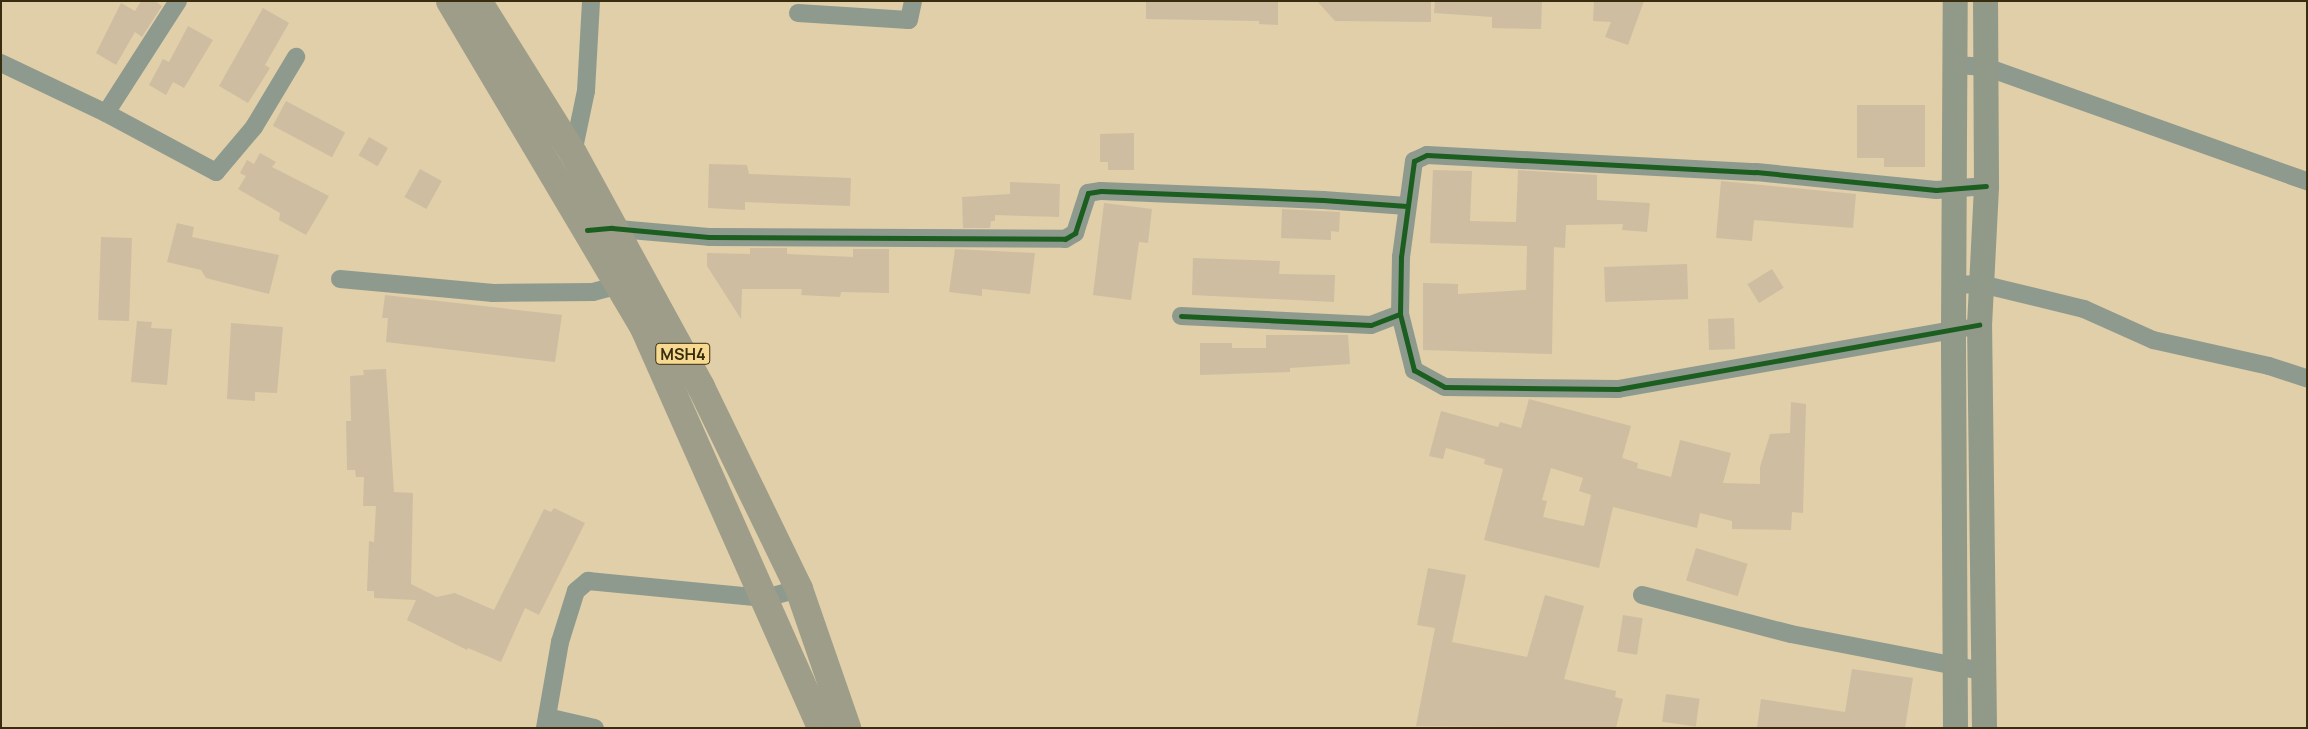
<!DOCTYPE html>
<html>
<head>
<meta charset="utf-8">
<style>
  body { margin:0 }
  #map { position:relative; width:2308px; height:729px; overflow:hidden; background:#e0cfa8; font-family:Manrope,sans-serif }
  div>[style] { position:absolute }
  .building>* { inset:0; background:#cfbda1; transform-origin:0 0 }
  .street>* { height:18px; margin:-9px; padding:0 9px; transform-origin:9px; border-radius:9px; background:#8e9a8e }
  .secondary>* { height:25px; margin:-12.5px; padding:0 12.5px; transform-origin:12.5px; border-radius:12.5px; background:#919988 }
  .primary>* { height:28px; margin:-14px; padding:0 14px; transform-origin:14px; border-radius:14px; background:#9d9d89 }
  .cycleway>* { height:5px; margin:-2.5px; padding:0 2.5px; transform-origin:2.5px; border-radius:2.5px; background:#1b5e20 }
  span { translate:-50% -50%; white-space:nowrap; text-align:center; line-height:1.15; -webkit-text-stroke:4.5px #f7d991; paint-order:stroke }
  .shield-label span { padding:1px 4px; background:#f7d991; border:1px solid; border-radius:4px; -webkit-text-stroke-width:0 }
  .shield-label { font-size:16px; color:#392d10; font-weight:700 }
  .frame { position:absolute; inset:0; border:2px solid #392d10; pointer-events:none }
</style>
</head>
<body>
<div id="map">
  <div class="building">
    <i style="clip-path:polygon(141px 1px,155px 1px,162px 6px,142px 37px,135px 32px,116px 65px,96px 53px,121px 3px,135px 11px)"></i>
    <i style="clip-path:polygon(1146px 1px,1278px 1px,1278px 25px,1259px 24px,1259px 21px,1146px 19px)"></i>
    <i style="clip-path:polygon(1317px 1px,1431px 1px,1431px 22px,1335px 21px)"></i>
    <i style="clip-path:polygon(1435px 1px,1542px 1px,1541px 29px,1492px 28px,1492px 17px,1434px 13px)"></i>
    <i style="clip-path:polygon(1594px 1px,1644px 1px,1628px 45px,1605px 37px,1611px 22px,1593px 21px)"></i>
    <i style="clip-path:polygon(263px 8px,289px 23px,265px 65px,270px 68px,248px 103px,219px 86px)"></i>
    <i style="clip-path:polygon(188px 26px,213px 40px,184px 88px,173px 82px,166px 95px,149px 85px,163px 59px,169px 62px)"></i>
    <i style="left:286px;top:101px;width:67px;height:28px;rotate:28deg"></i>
    <i style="clip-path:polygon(1857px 105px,1925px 105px,1925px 167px,1884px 167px,1884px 158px,1857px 158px)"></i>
    <i style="clip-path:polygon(1134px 133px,1134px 170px,1108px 170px,1108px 162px,1100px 162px,1100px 134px)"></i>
    <i style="left:369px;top:137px;width:22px;height:21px;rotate:30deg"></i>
    <i style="clip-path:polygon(260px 153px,276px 162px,272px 167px,329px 196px,306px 235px,279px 220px,280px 213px,238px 189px,246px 176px,240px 173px,247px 160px,254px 164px)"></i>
    <i style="clip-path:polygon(709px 164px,747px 165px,749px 174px,851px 178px,850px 206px,745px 202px,745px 210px,708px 208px)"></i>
    <i style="left:420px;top:169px;width:25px;height:32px;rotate:29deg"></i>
    <i style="clip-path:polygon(1433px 170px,1472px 171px,1470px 221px,1516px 222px,1518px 170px,1597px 175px,1597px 200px,1650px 203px,1647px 232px,1622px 230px,1623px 224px,1566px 225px,1565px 248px,1554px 247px,1552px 354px,1423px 350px,1423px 283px,1458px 284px,1458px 294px,1526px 290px,1527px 246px,1430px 243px)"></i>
    <i style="clip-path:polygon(1721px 181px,1856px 194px,1853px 228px,1754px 220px,1752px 241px,1716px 238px)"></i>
    <i style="clip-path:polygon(1010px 182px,1060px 184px,1059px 217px,995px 215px,995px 221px,991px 221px,990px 228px,963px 228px,962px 197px,1010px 194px)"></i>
    <i style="clip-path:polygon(1104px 203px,1152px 209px,1148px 243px,1139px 242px,1131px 300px,1093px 295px)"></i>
    <i style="clip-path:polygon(1282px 209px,1340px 212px,1339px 232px,1331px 231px,1331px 240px,1281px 238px)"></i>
    <i style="clip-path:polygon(177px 223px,194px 227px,192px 237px,279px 255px,269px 294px,206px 278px,201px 270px,167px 262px)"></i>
    <i style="left:101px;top:237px;width:31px;height:83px;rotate:2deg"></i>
    <i style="clip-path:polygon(750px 248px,787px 248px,787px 254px,853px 257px,853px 249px,889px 249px,889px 293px,841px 292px,840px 297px,801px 295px,802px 289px,742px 289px,741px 319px,707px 266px,707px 253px,750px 254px)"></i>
    <i style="clip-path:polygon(955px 249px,1035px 253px,1030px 294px,982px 289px,982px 296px,949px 292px)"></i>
    <i style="clip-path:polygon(1193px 258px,1280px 261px,1279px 274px,1335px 275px,1334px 302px,1192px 295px)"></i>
    <i style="left:1687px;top:264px;width:35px;height:83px;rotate:88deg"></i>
    <i style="left:1772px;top:269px;width:22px;height:29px;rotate:58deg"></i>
    <i style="clip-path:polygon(385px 295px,562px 315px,555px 362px,386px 342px,388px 318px,382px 318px)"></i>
    <i style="left:1734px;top:318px;width:31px;height:26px;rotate:88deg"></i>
    <i style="clip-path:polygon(137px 321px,152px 322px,151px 328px,172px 329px,167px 385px,131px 382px)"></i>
    <i style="clip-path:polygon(231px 323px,283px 327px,277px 393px,255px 392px,255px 401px,227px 399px)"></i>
    <i style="clip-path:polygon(1266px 335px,1348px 335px,1350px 364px,1290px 368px,1290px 372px,1200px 375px,1200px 343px,1232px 343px,1232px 348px,1266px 348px)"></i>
    <i style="clip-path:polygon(386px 369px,394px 492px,413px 493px,411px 584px,437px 597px,455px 593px,494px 610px,544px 509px,551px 512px,554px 508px,585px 523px,539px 615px,525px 608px,501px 662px,468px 648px,467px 650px,407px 620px,416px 600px,374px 598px,374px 591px,367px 591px,369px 541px,374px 542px,376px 506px,363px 506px,364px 477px,356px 477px,355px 470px,347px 470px,346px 421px,351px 421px,350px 376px,364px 375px,363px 370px)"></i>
    <i style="clip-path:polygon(evenodd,1529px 399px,1631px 426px,1622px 458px,1638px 463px,1637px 468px,1671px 477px,1680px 440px,1731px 453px,1723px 483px,1760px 484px,1760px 467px,1770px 434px,1790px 433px,1791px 402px,1806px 404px,1803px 513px,1792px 512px,1791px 530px,1732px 529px,1732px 521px,1700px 513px,1697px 528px,1613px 507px,1599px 568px,1484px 540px,1503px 469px,1484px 464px,1485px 459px,1446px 448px,1443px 459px,1429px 456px,1441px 411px,1498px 427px,1500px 422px,1521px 428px,1529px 399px,1551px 468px,1583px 478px,1579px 491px,1591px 495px,1584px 526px,1543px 517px,1547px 501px,1542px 500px,1551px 468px)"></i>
    <i style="left:1696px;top:548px;width:54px;height:34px;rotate:17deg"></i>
    <i style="clip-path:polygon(1428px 568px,1466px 575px,1452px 642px,1527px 657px,1545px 595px,1584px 606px,1564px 679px,1616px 691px,1615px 697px,1623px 699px,1616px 728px,1416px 726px,1435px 628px,1417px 625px)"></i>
    <i style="left:1623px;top:615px;width:20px;height:37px;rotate:9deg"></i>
    <i style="clip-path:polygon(1852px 669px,1913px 678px,1905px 728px,1757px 728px,1761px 699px,1845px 712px)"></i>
    <i style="left:1666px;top:694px;width:34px;height:28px;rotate:8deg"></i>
  </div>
  <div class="street">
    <i style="left:798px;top:13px;width:111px;rotate:3.6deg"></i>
    <i style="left:909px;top:20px;width:19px;rotate:-78deg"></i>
    <i style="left:1px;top:63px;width:116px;rotate:25.5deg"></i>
    <i style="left:106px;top:113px;width:125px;rotate:28.2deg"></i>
    <i style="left:216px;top:172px;width:59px;rotate:-49.8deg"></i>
    <i style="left:254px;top:127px;width:82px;rotate:-59deg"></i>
    <i style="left:1956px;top:65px;width:30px;rotate:4deg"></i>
    <i style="left:1986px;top:67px;width:341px;rotate:19.6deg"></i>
    <i style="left:106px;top:113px;width:133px;rotate:-57.3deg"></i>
    <i style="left:573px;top:153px;width:63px;rotate:-78.2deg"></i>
    <i style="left:586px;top:91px;width:90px;rotate:-86.8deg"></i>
    <i style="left:607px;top:228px;width:102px;rotate:5deg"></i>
    <i style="left:709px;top:237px;width:356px;rotate:0.3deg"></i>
    <i style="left:1065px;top:239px;width:12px;rotate:-31deg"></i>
    <i style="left:1075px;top:233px;width:42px;rotate:-72deg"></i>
    <i style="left:1088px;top:193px;width:13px;rotate:-9deg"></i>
    <i style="left:1101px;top:191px;width:222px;rotate:2.3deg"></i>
    <i style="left:1323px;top:200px;width:84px;rotate:4.1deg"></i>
    <i style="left:340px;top:279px;width:154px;rotate:5.2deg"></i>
    <i style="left:493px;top:293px;width:100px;rotate:-0.6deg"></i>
    <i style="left:593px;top:292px;width:27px;rotate:-15deg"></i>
    <i style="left:1954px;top:285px;width:27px;rotate:-2deg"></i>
    <i style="left:1981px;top:284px;width:106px;rotate:13.6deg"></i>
    <i style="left:2084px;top:309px;width:76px;rotate:24.2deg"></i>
    <i style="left:2153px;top:340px;width:119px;rotate:12.6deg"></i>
    <i style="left:2269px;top:366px;width:40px;rotate:18deg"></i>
    <i style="left:1400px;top:314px;width:58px;rotate:76deg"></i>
    <i style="left:1414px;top:370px;width:35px;rotate:29deg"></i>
    <i style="left:1445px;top:387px;width:173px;rotate:0.7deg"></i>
    <i style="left:1618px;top:389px;width:351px;rotate:-10deg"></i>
    <i style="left:1181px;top:316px;width:190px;rotate:2.7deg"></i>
    <i style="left:1371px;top:325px;width:31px;rotate:-21deg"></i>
    <i style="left:1400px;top:314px;width:57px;rotate:-89deg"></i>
    <i style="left:1401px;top:257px;width:97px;rotate:-82.3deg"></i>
    <i style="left:1414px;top:161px;width:14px;rotate:-25deg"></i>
    <i style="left:1427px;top:155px;width:329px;rotate:3deg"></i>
    <i style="left:1756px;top:172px;width:181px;rotate:5.7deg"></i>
    <i style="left:1936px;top:190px;width:50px;rotate:-4.6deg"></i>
    <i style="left:1642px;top:595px;width:154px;rotate:14.7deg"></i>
    <i style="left:1791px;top:634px;width:195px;rotate:11deg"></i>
    <i style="left:547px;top:717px;width:49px;rotate:12.9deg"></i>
    <i style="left:545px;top:728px;width:87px;rotate:-80.1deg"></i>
    <i style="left:560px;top:642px;width:53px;rotate:-72.6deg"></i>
    <i style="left:576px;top:591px;width:16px;rotate:-40deg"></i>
    <i style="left:588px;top:581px;width:178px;rotate:5.5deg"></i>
    <i style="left:765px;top:598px;width:35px;rotate:-15deg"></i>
  </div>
  <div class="secondary">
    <i style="left:1955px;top:728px;width:398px;rotate:-90.3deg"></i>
    <i style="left:1953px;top:330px;width:329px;rotate:-89.7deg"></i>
    <i style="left:1984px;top:728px;width:403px;rotate:-90.7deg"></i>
    <i style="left:1979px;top:325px;width:139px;rotate:-87.1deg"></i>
    <i style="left:1986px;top:186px;width:185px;rotate:-90.3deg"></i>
  </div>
  <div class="primary">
    <i style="left:450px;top:1px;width:380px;rotate:59.3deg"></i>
    <i style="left:644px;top:328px;width:437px;rotate:66.1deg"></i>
    <i style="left:478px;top:1px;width:179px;rotate:58deg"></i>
    <i style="left:573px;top:153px;width:267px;rotate:61.3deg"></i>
    <i style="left:701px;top:387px;width:225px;rotate:64.1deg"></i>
    <i style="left:799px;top:589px;width:147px;rotate:70.9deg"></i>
  </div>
  <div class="cycleway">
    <i style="left:587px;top:230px;width:25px;rotate:-5deg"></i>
    <i style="left:612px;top:228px;width:97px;rotate:5.3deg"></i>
    <i style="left:709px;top:237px;width:356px;rotate:0.3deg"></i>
    <i style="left:1065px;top:239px;width:12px;rotate:-31deg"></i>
    <i style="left:1075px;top:233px;width:42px;rotate:-72deg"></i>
    <i style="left:1088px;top:193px;width:13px;rotate:-9deg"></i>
    <i style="left:1101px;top:191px;width:222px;rotate:2.3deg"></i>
    <i style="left:1323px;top:200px;width:84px;rotate:4.1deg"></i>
    <i style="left:1400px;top:314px;width:58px;rotate:76deg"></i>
    <i style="left:1414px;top:370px;width:35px;rotate:29deg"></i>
    <i style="left:1445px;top:387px;width:173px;rotate:0.7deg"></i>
    <i style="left:1618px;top:389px;width:367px;rotate:-10.1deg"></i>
    <i style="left:1181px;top:316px;width:190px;rotate:2.7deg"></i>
    <i style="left:1371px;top:325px;width:31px;rotate:-21deg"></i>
    <i style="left:1400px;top:314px;width:57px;rotate:-89deg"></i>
    <i style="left:1401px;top:257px;width:97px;rotate:-82.3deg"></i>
    <i style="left:1414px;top:161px;width:14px;rotate:-25deg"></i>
    <i style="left:1427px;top:155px;width:329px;rotate:3deg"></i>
    <i style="left:1756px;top:172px;width:181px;rotate:5.7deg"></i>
    <i style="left:1936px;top:190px;width:50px;rotate:-4.6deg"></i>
  </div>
  <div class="shield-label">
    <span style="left:683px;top:354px">MSH4</span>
  </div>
  <div class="frame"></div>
</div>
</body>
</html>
